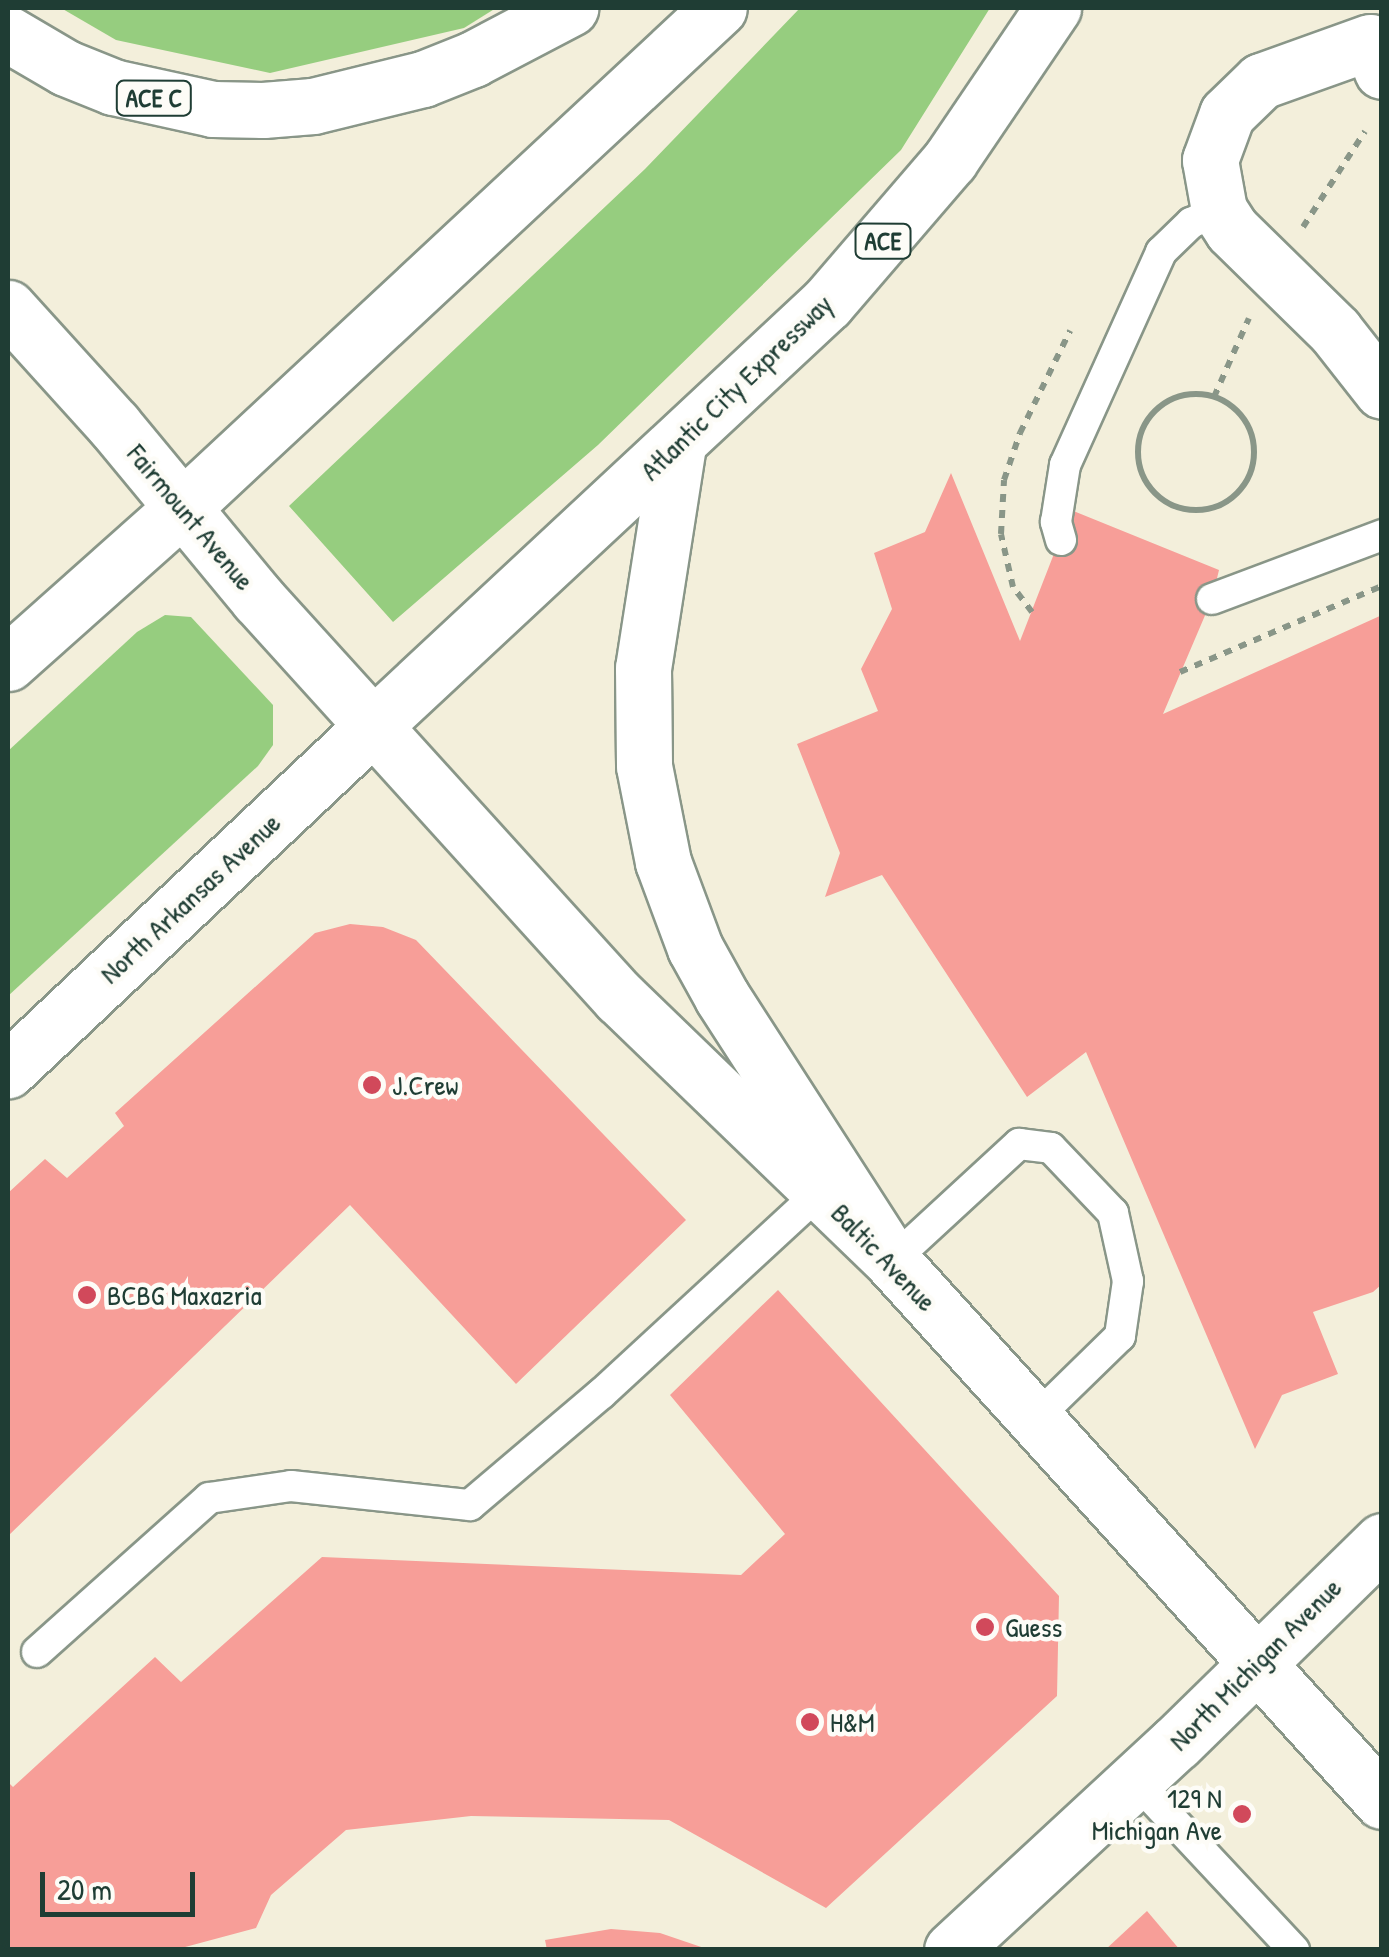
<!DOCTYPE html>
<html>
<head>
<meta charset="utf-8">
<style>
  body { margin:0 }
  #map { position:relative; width:1389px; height:1957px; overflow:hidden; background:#f3efdb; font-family:"Patrick Hand",sans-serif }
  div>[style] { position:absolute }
  .green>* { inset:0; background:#96cd7f }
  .building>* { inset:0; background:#f79e98 }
  .path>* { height:6px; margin-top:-3px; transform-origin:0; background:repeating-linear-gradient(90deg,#899688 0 8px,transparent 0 16px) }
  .path>.ring { margin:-3px; padding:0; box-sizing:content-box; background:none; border:6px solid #899688; border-radius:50% }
  .roads { filter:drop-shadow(2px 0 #899688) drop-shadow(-2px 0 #899688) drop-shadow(0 2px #899688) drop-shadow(0 -2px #899688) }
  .lane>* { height:30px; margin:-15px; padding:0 15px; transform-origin:15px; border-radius:15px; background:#fff }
  .street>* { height:55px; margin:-27.5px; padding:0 27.5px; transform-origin:27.5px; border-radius:27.5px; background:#fff }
  .secondary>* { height:55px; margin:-27.5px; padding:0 27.5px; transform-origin:27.5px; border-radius:27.5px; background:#fff }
  .primary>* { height:55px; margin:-27.5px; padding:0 27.5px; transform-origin:27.5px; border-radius:27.5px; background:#fff }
  .highway>* { height:55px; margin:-27.5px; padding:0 27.5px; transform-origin:27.5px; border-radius:27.5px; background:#fff }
  .dots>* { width:28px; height:28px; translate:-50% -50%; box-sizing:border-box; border:5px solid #fdfcf7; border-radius:50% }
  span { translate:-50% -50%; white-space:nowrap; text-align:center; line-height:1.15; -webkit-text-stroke:9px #fdfcf7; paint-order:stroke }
  .shield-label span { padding:2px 8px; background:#fdfcf7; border:2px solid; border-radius:8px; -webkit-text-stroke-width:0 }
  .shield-label { font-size:25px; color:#1f3d34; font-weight:700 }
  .street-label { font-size:28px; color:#1f3d34 }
  .poi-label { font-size:28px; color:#1f3d34 }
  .left { translate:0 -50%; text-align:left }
  .right { translate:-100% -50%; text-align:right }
  .frame { position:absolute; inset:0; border:10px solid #1f3d34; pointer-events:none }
  .scale { position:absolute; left:40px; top:1872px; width:155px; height:45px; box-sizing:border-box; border:5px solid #1f3d34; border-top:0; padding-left:12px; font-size:30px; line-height:35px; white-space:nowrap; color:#1f3d34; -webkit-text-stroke:8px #fdfcf7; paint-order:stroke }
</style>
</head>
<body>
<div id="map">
  <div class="green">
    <i style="clip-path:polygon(61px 8px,496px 8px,464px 28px,270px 73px,116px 40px)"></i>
    <i style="clip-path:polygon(800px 8px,990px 8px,901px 150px,598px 445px,393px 622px,289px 506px,645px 169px)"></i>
    <i style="clip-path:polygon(165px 615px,191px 617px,273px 705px,273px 745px,258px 766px,8px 996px,8px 751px,137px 632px)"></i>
  </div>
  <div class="building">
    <i style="clip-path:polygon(951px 473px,1020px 641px,1071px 510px,1219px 570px,1212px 599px,1163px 714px,1382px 615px,1382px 1284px,1373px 1292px,1313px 1312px,1338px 1374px,1282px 1395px,1255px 1449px,1086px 1052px,1027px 1097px,882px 875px,825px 897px,840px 853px,797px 744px,878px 711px,861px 669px,892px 609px,874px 553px,925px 532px)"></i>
    <i style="clip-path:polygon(350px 924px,383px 927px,416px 940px,686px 1220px,516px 1384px,350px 1205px,8px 1536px,8px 1193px,45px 1159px,67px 1178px,124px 1126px,115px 1113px,315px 933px)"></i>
    <i style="clip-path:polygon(778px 1290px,1059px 1596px,1057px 1696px,826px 1908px,669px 1820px,471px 1816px,346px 1830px,271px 1895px,256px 1928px,174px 1950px,8px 1950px,8px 1782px,13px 1787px,155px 1657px,181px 1682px,322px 1557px,741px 1575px,785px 1534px,670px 1395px)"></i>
    <i style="clip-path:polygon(1147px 1911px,1180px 1950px,1105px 1950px)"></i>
    <i style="clip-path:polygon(611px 1929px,660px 1933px,710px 1950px,547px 1950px,545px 1940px)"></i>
  </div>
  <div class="path">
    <i style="left:1303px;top:227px;width:114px;rotate:-57.1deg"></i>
    <i class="ring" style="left:1138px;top:394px;width:110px;height:110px"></i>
    <i style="left:1214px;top:397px;width:86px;rotate:-66.1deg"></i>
    <i style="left:1032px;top:612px;width:31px;rotate:-127deg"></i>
    <i style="left:1013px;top:587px;width:54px;rotate:-102.8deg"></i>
    <i style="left:1001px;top:534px;width:54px;rotate:-86.8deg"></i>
    <i style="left:1004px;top:480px;width:50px;rotate:-71.2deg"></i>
    <i style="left:1020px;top:433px;width:114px;rotate:-63.9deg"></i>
    <i style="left:1180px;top:672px;width:220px;rotate:-23.1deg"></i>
  </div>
  <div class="roads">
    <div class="lane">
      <i style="left:1061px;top:540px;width:19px;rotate:-106deg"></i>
      <i style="left:1056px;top:522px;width:58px;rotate:-81deg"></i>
      <i style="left:1065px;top:465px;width:234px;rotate:-65.7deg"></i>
      <i style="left:1161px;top:252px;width:42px;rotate:-44deg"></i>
      <i style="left:1191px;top:223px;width:31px;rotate:-25deg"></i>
      <i style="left:1212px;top:599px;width:182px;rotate:-20.6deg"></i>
      <i style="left:892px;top:1261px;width:173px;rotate:-42.7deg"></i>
      <i style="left:1019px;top:1144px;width:32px;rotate:7deg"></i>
      <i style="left:1051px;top:1148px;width:90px;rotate:46.4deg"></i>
      <i style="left:1113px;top:1213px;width:70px;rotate:77.6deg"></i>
      <i style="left:1128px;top:1281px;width:56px;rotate:98.3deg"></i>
      <i style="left:1120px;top:1336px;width:119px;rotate:135.7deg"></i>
      <i style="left:37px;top:1652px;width:231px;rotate:-41.8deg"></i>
      <i style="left:209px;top:1498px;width:83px;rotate:-8.3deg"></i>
      <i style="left:291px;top:1486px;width:180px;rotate:6.1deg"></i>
      <i style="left:470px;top:1505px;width:172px;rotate:-40.3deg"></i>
      <i style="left:601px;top:1394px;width:298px;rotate:-42.7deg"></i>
      <i style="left:1135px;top:1780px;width:233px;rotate:46.9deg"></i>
    </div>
    <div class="street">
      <i style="left:1382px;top:71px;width:31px;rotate:-112deg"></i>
      <i style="left:1370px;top:42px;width:116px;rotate:160.3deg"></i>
      <i style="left:1261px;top:81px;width:47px;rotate:135.9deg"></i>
      <i style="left:1227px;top:114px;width:49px;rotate:110.3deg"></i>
      <i style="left:1210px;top:160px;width:51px;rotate:79.8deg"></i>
      <i style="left:1219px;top:210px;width:24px;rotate:57deg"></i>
      <i style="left:1232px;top:230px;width:144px;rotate:44.4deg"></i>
      <i style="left:1335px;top:331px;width:76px;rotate:51.9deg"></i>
      <i style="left:952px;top:1950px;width:306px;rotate:-42.8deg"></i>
      <i style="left:1177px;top:1742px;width:287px;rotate:-44.4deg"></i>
    </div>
    <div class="secondary">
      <i style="left:373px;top:726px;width:367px;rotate:47.8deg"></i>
      <i style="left:620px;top:998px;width:378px;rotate:44deg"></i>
      <i style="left:892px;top:1261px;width:729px;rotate:47.78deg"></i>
    </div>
    <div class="primary">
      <i style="left:8px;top:308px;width:158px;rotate:47.8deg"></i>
      <i style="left:114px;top:425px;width:226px;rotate:50.4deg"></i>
      <i style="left:258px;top:599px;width:171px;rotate:47.8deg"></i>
      <i style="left:373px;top:726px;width:502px;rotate:136.7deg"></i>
      <i style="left:8px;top:663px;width:234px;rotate:-41.7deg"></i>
    </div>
    <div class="highway">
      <i style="left:8px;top:34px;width:67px;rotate:30.4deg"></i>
      <i style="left:66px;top:68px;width:51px;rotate:22deg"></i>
      <i style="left:113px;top:87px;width:102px;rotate:12.4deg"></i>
      <i style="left:213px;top:109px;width:50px;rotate:1.1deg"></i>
      <i style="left:263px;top:110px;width:50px;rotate:-4.6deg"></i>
      <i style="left:313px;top:106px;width:113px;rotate:-13.8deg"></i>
      <i style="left:423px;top:79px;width:54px;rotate:-21.8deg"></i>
      <i style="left:473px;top:59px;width:110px;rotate:-27.7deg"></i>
      <i style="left:678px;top:445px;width:226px;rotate:98.9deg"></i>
      <i style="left:643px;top:668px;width:98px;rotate:89.4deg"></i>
      <i style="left:644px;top:766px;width:98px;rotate:78.8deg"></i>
      <i style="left:663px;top:862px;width:92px;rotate:69.6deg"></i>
      <i style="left:695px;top:948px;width:56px;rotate:61.1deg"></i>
      <i style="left:722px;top:997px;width:314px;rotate:57.2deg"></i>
      <i style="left:183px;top:507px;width:732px;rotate:-42.95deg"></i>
      <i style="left:373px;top:726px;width:621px;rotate:-42.98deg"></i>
      <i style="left:827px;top:303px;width:189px;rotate:-49.3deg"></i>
      <i style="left:950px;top:160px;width:184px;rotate:-55.9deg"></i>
    </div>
  </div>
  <div class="dots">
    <i style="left:372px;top:1085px;background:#d1495b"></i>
    <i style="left:87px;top:1295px;background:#d1495b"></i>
    <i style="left:985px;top:1627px;background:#d1495b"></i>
    <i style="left:810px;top:1722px;background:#d1495b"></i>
    <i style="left:1242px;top:1814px;background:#d1495b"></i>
  </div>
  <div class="shield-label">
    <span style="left:154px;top:98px">ACE C</span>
    <span style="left:883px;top:241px">ACE</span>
  </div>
  <div class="street-label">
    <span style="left:736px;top:387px;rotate:-44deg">Atlantic City Expressway</span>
    <span style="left:191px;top:517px;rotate:50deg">Fairmount Avenue</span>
    <span style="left:190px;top:898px;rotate:-43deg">North Arkansas Avenue</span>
    <span style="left:884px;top:1257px;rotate:46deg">Baltic Avenue</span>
    <span style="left:1255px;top:1664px;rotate:-45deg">North Michigan Avenue</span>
  </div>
  <div class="poi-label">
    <span class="left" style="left:392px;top:1085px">J.Crew</span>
    <span class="left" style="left:107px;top:1295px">BCBG Maxazria</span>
    <span class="left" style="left:1005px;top:1627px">Guess</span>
    <span class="left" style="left:830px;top:1722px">H&amp;M</span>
    <span class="right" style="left:1222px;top:1814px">129 N<br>Michigan Ave</span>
  </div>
  <div class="frame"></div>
  <div class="scale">20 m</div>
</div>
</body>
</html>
